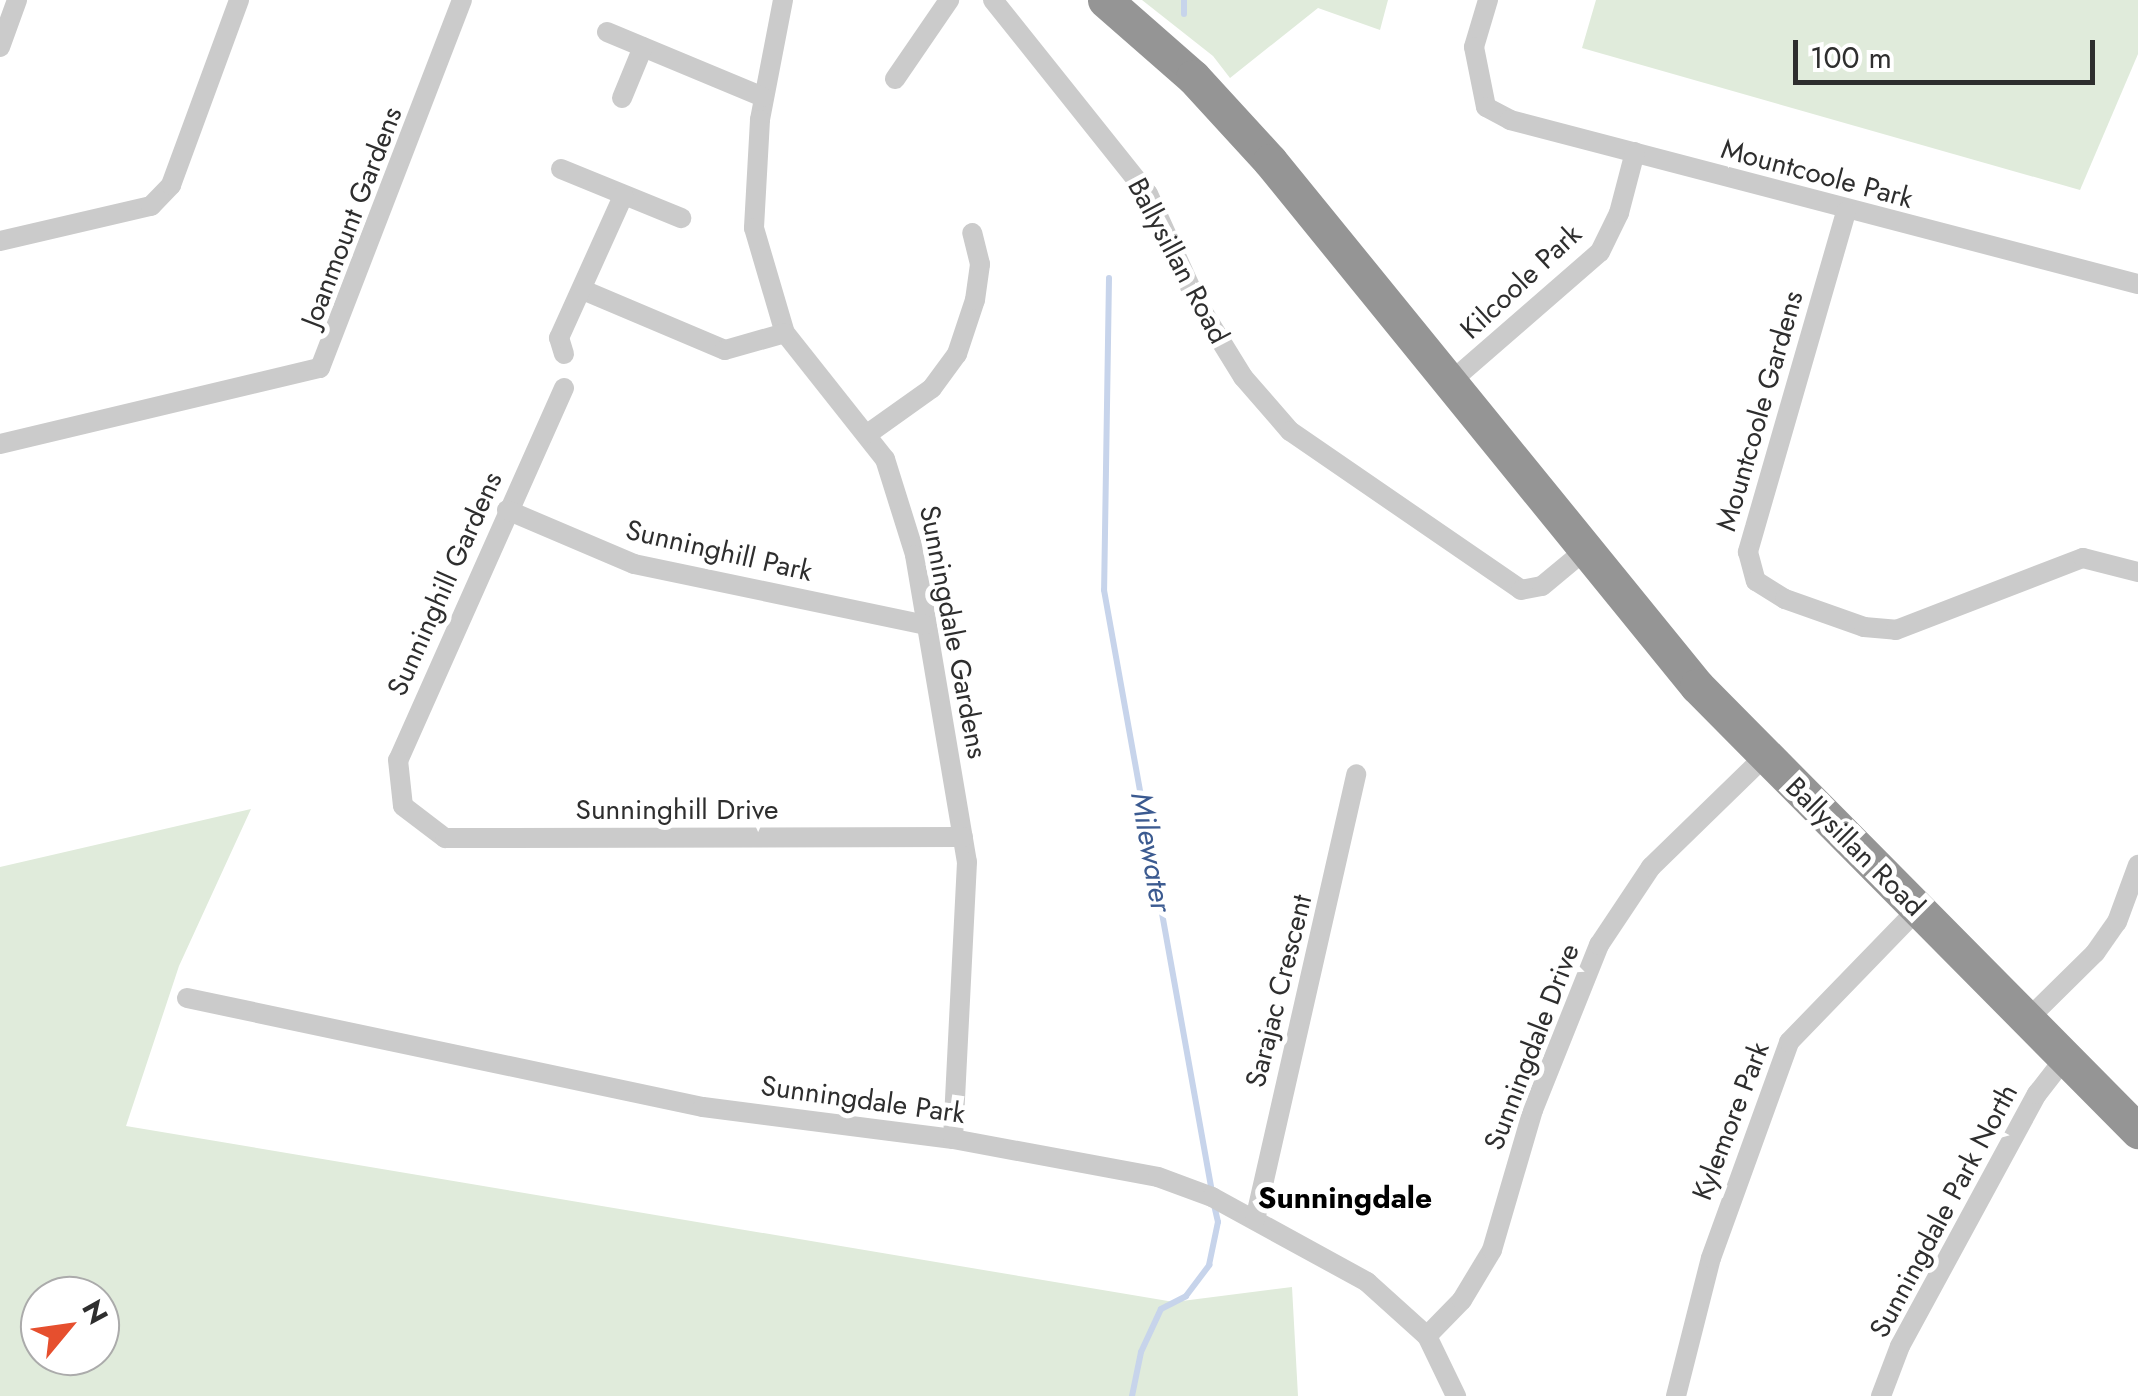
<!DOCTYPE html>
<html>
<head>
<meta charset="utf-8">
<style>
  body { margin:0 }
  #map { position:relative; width:2138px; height:1396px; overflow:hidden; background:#fff; font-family:Jost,sans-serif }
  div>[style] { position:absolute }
  .green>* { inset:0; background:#e0ebdb }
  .stream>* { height:6px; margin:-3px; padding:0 3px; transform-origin:3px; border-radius:3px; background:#c7d4eb }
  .street>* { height:20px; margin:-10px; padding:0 10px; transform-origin:10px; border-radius:10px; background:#cbcbcb }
  .highway>* { height:35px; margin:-17.5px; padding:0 17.5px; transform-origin:17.5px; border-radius:17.5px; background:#959595 }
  span { translate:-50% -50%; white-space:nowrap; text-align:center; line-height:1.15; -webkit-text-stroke:10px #fff; paint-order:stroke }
  .street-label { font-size:28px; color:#2e2e2e }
  .water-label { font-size:30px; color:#3b5a90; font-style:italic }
  .neighbourhood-label { font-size:30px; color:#000; font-weight:700 }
  .north { position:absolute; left:20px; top:1276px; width:100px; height:100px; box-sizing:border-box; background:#fff; border:2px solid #ababab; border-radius:50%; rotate:61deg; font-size:28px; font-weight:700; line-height:40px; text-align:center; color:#2e2e2e }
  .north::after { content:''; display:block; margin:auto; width:35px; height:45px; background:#e64f2e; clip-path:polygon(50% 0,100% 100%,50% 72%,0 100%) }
  .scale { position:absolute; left:1793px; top:40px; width:302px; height:45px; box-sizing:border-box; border:5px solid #2e2e2e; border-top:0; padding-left:12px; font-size:30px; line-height:35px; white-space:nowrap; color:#2e2e2e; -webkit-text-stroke:8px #fff; paint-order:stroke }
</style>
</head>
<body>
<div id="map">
  <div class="green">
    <i style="clip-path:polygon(1142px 0,1388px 0,1380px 30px,1318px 8px,1230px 78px,1213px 56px)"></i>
    <i style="clip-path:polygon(1596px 0,2138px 0,2138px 54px,2080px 190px,1582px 48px)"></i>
    <i style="clip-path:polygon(evenodd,251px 809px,179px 966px,126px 1126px,1174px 1302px,1292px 1287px,1298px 1396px,0 1396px,0 867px,251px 809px,40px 1296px,100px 1296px,100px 1356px,40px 1356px,40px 1296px)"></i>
  </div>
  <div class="stream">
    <i style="left:1184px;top:0;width:14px;rotate:90deg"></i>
    <i style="left:1109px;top:278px;width:312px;rotate:90.9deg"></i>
    <i style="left:1104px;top:590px;width:612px;rotate:79.83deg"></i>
    <i style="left:1132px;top:1396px;width:45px;rotate:-78.4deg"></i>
    <i style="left:1141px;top:1352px;width:47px;rotate:-65.1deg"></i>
    <i style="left:1161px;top:1309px;width:28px;rotate:-27deg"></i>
    <i style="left:1186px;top:1296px;width:39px;rotate:-53deg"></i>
    <i style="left:1209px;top:1265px;width:44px;rotate:-78.2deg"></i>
    <i style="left:1218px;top:1222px;width:18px;rotate:-103deg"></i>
  </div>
  <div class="street">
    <i style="left:783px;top:0;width:122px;rotate:100.9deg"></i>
    <i style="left:760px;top:120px;width:108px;rotate:93.2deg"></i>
    <i style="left:754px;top:228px;width:109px;rotate:73.6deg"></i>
    <i style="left:785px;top:333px;width:161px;rotate:51.6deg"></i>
    <i style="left:885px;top:459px;width:101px;rotate:72.6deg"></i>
    <i style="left:915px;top:555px;width:311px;rotate:80.4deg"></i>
    <i style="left:967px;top:862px;width:277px;rotate:92.9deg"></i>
    <i style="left:993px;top:0;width:248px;rotate:51.4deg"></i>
    <i style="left:1148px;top:194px;width:121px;rotate:65.6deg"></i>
    <i style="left:1198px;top:304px;width:86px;rotate:58.3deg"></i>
    <i style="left:1243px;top:377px;width:72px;rotate:49deg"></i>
    <i style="left:1290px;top:431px;width:280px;rotate:34.5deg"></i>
    <i style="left:1521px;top:590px;width:21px;rotate:-11deg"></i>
    <i style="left:1542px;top:586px;width:53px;rotate:-39.7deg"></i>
    <i style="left:1488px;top:0;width:49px;rotate:106.6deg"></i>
    <i style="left:1474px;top:47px;width:61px;rotate:78.7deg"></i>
    <i style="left:1486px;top:107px;width:27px;rotate:28deg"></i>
    <i style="left:1510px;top:120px;width:649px;rotate:14.64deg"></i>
    <i style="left:607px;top:32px;width:169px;rotate:22.6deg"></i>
    <i style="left:0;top:47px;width:50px;rotate:-70.1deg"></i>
    <i style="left:895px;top:79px;width:96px;rotate:-55.6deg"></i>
    <i style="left:622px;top:98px;width:55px;rotate:-67.6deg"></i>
    <i style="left:561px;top:169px;width:130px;rotate:22.2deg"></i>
    <i style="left:1846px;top:212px;width:354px;rotate:106.1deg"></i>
    <i style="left:1748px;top:552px;width:30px;rotate:75deg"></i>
    <i style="left:1756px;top:581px;width:34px;rotate:32deg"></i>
    <i style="left:1785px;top:599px;width:84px;rotate:19.5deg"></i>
    <i style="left:1864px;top:627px;width:32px;rotate:5deg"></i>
    <i style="left:1896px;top:630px;width:200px;rotate:-21.1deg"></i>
    <i style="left:2083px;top:558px;width:57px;rotate:14.3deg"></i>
    <i style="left:0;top:241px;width:155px;rotate:-13.1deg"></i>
    <i style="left:151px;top:206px;width:29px;rotate:-46deg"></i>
    <i style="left:171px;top:185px;width:197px;rotate:-69.8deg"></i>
    <i style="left:583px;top:290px;width:154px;rotate:22.9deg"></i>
    <i style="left:725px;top:350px;width:62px;rotate:-15.8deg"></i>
    <i style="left:564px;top:354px;width:17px;rotate:-107deg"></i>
    <i style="left:559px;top:338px;width:156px;rotate:-65.7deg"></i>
    <i style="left:1448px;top:384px;width:201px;rotate:-41deg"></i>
    <i style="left:1600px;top:252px;width:43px;rotate:-64deg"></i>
    <i style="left:1619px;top:213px;width:63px;rotate:-75.3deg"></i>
    <i style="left:564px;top:388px;width:407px;rotate:114deg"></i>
    <i style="left:398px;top:760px;width:46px;rotate:83.8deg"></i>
    <i style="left:403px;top:806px;width:53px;rotate:37.3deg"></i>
    <i style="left:445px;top:838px;width:518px;rotate:-0.11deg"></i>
    <i style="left:869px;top:433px;width:77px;rotate:-35.5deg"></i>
    <i style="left:932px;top:388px;width:42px;rotate:-53.7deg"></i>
    <i style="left:957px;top:354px;width:57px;rotate:-71.6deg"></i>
    <i style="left:975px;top:300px;width:36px;rotate:-82deg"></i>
    <i style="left:980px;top:264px;width:32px;rotate:-104deg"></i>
    <i style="left:0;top:444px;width:329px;rotate:-13.4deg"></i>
    <i style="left:320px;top:368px;width:394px;rotate:-68.9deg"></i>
    <i style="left:507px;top:510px;width:138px;rotate:23deg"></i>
    <i style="left:634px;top:564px;width:297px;rotate:11.8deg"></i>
    <i style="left:187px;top:998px;width:527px;rotate:11.93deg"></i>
    <i style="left:703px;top:1107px;width:252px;rotate:7.3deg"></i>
    <i style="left:953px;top:1139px;width:208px;rotate:10.5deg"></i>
    <i style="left:1158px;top:1177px;width:58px;rotate:20.3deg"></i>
    <i style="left:1212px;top:1197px;width:177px;rotate:28.7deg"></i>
    <i style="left:1367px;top:1282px;width:81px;rotate:42deg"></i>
    <i style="left:1427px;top:1336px;width:67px;rotate:64.2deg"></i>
    <i style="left:2028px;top:1019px;width:94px;rotate:-44.6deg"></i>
    <i style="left:2095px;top:953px;width:38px;rotate:-55deg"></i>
    <i style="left:2117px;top:922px;width:61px;rotate:-69.8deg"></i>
    <i style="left:1255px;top:1220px;width:457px;rotate:-77.2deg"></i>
    <i style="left:1427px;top:1336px;width:50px;rotate:-45.8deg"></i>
    <i style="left:1462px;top:1300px;width:58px;rotate:-59deg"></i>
    <i style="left:1492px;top:1250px;width:146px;rotate:-73.7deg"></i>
    <i style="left:1533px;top:1110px;width:178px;rotate:-68.2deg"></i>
    <i style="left:1599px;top:945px;width:94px;rotate:-56.3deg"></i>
    <i style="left:1651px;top:867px;width:159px;rotate:-44.2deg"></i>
    <i style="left:1676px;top:1396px;width:142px;rotate:-75.8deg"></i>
    <i style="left:1711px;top:1258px;width:230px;rotate:-70.1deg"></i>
    <i style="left:1789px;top:1042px;width:184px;rotate:-45.9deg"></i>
    <i style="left:1881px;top:1396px;width:53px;rotate:-69.2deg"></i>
    <i style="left:1900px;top:1346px;width:287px;rotate:-61.5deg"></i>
    <i style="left:2037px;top:1094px;width:46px;rotate:-52.1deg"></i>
  </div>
  <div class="highway">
    <i style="left:1105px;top:0;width:117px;rotate:41.2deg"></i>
    <i style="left:1193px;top:77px;width:114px;rotate:47.5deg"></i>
    <i style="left:1270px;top:161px;width:677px;rotate:50.88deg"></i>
    <i style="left:1697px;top:686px;width:627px;rotate:45.26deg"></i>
  </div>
  <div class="street-label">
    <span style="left:1817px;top:174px;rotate:15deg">Mountcoole Park</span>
    <span style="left:352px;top:217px;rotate:-69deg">Joanmount Gardens</span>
    <span style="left:1178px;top:261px;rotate:62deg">Ballysillan Road</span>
    <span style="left:1521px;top:282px;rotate:-43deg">Kilcoole Park</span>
    <span style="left:1760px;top:411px;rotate:-74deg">Mountcoole Gardens</span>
    <span style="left:719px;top:551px;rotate:13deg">Sunninghill Park</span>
    <span style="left:445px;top:584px;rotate:-66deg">Sunninghill Gardens</span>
    <span style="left:953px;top:632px;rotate:79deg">Sunningdale Gardens</span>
    <span style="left:677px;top:810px">Sunninghill Drive</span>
    <span style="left:1855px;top:847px;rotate:45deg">Ballysillan Road</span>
    <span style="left:1279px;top:991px;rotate:-76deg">Sarajac Crescent</span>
    <span style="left:1532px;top:1047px;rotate:-69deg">Sunningdale Drive</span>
    <span style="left:863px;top:1100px;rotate:8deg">Sunningdale Park</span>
    <span style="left:1731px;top:1121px;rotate:-69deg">Kylemore Park</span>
    <span style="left:1944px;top:1211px;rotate:-62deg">Sunningdale Park North</span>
  </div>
  <div class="water-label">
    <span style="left:1151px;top:852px;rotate:80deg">Milewater</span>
  </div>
  <div class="neighbourhood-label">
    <span style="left:1345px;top:1198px">Sunningdale</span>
  </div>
  <div class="north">N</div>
  <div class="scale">100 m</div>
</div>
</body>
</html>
